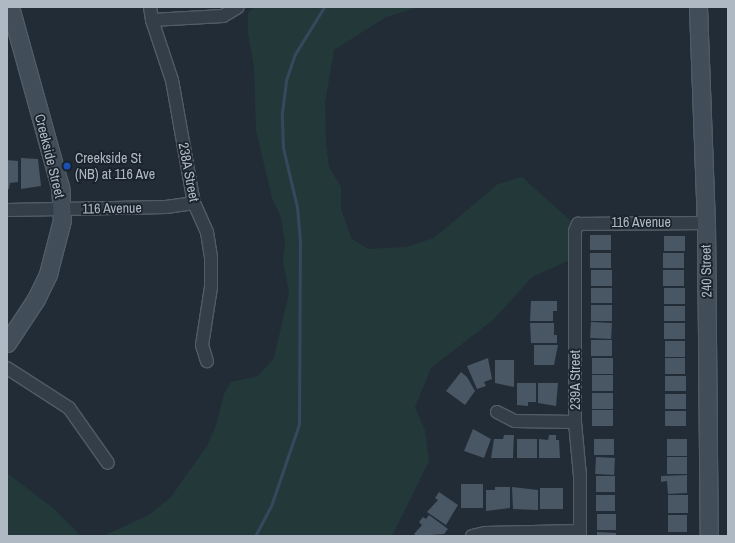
<!DOCTYPE html>
<html>
<head>
<meta charset="utf-8">
<style>
  body { margin:0 }
  #map { position:relative; width:735px; height:543px; overflow:hidden; background:#212c37; font-family:"Archivo Narrow",sans-serif }
  div>[style] { position:absolute }
  .green>* { inset:0; background:#233939 }
  .stream>* { height:3px; margin:-1.5px; padding:0 1.5px; transform-origin:1.5px; border-radius:1.5px; background:#35495e }
  .building>* { inset:0; background:#495663; transform-origin:0 0 }
  .roads { filter:drop-shadow(1px 0 #515c65) drop-shadow(-1px 0 #515c65) drop-shadow(0 1px #515c65) drop-shadow(0 -1px #515c65) }
  .street>* { height:12px; margin:-6px; padding:0 6px; transform-origin:6px; border-radius:6px; background:#343e48 }
  .secondary>* { height:17px; margin:-8.5px; padding:0 8.5px; transform-origin:8.5px; border-radius:8.5px; background:#424d5a }
  .dots>* { width:11px; height:11px; translate:-50% -50%; box-sizing:border-box; border:2px solid #1a232c; border-radius:50% }
  span { translate:-50% -50%; white-space:nowrap; text-align:center; line-height:1.15; -webkit-text-stroke:3.5px #1a232c; paint-order:stroke }
  .street-label { font-size:14px; color:#aeb9c4 }
  .poi-label { font-size:14px; color:#aeb9c4 }
  .left { translate:0 -50%; text-align:left }
  .frame { position:absolute; inset:0; border:8px solid #aeb9c4; pointer-events:none }
</style>
</head>
<body>
<div id="map">
  <div class="green">
    <i style="clip-path:polygon(254px 7px,419px 7px,386px 17px,334px 50px,325px 103px,326px 143px,329px 167px,341px 187px,341px 209px,351px 238px,368px 249px,406px 247px,434px 238px,498px 184px,522px 177px,572px 222px,572px 259px,532px 277px,493px 320px,431px 368px,415px 407px,425px 431px,429px 461px,392px 536px,103px 536px,149px 515px,171px 497px,207px 446px,216px 426px,224px 394px,231px 382px,258px 376px,274px 358px,289px 293px,283px 261px,285px 244px,281px 217px,272px 198px,256px 130px,254px 67px,248px 33px,248px 13px)"></i>
    <i style="clip-path:polygon(7px 473px,53px 508px,81px 536px,7px 536px)"></i>
  </div>
  <div class="stream">
    <i style="left:255px;top:536px;width:34px;rotate:-62deg"></i>
    <i style="left:271px;top:506px;width:87px;rotate:-71.1deg"></i>
    <i style="left:299px;top:424px;width:183px;rotate:-89.7deg"></i>
    <i style="left:300px;top:241px;width:34px;rotate:-95deg"></i>
    <i style="left:297px;top:207px;width:61px;rotate:-103.3deg"></i>
    <i style="left:283px;top:148px;width:35px;rotate:-92deg"></i>
    <i style="left:282px;top:113px;width:33px;rotate:-83deg"></i>
    <i style="left:286px;top:80px;width:28px;rotate:-71deg"></i>
    <i style="left:295px;top:54px;width:55px;rotate:-58.3deg"></i>
  </div>
  <div class="building">
    <i style="clip-path:polygon(21px 158px,38px 159px,41px 186px,21px 189px)"></i>
    <i style="clip-path:polygon(7px 160px,18px 161px,18px 182px,10px 183px,9px 189px,7px 189px)"></i>
    <i style="left:590px;top:235px;width:21px;height:15px"></i>
    <i style="left:664px;top:236px;width:21px;height:15px"></i>
    <i style="left:590px;top:253px;width:21px;height:15px"></i>
    <i style="left:663px;top:253px;width:21px;height:15px"></i>
    <i style="left:591px;top:270px;width:21px;height:16px"></i>
    <i style="left:663px;top:270px;width:21px;height:16px"></i>
    <i style="left:591px;top:288px;width:21px;height:15px"></i>
    <i style="left:664px;top:288px;width:21px;height:16px"></i>
    <i style="clip-path:polygon(531px 301px,557px 301px,557px 311px,553px 311px,553px 321px,530px 321px)"></i>
    <i style="left:591px;top:305px;width:21px;height:16px"></i>
    <i style="left:664px;top:306px;width:21px;height:15px"></i>
    <i style="left:591px;top:322px;width:21px;height:16px;rotate:3deg"></i>
    <i style="clip-path:polygon(530px 323px,554px 323px,554px 335px,557px 335px,557px 343px,531px 343px)"></i>
    <i style="left:664px;top:323px;width:21px;height:16px"></i>
    <i style="left:591px;top:340px;width:21px;height:16px"></i>
    <i style="left:665px;top:341px;width:20px;height:16px"></i>
    <i style="clip-path:polygon(534px 345px,558px 345px,554px 365px,534px 365px)"></i>
    <i style="clip-path:polygon(488px 358px,492px 379px,484px 382px,486px 386px,477px 389px,467px 366px)"></i>
    <i style="left:592px;top:358px;width:21px;height:16px"></i>
    <i style="left:665px;top:358px;width:20px;height:16px"></i>
    <i style="clip-path:polygon(495px 360px,514px 360px,514px 387px,495px 383px)"></i>
    <i style="clip-path:polygon(461px 372px,467px 377px,475px 391px,465px 405px,446px 391px)"></i>
    <i style="left:592px;top:375px;width:21px;height:16px"></i>
    <i style="left:665px;top:376px;width:21px;height:15px"></i>
    <i style="clip-path:polygon(517px 383px,536px 383px,536px 402px,528px 402px,528px 406px,517px 405px)"></i>
    <i style="clip-path:polygon(538px 383px,558px 383px,556px 406px,538px 403px)"></i>
    <i style="left:592px;top:393px;width:21px;height:16px"></i>
    <i style="left:665px;top:394px;width:21px;height:15px"></i>
    <i style="left:592px;top:410px;width:21px;height:16px"></i>
    <i style="left:665px;top:411px;width:21px;height:15px"></i>
    <i style="clip-path:polygon(473px 429px,491px 439px,484px 458px,464px 451px)"></i>
    <i style="clip-path:polygon(504px 435px,514px 435px,513px 458px,491px 458px,494px 439px,503px 439px)"></i>
    <i style="clip-path:polygon(549px 435px,556px 435px,556px 440px,559px 440px,560px 458px,539px 458px,539px 439px,548px 440px)"></i>
    <i style="left:517px;top:439px;width:20px;height:19px"></i>
    <i style="left:594px;top:439px;width:20px;height:16px"></i>
    <i style="left:667px;top:439px;width:20px;height:17px"></i>
    <i style="left:596px;top:457px;width:19px;height:17px;rotate:3deg"></i>
    <i style="left:687px;top:457px;width:17px;height:20px;rotate:90deg"></i>
    <i style="clip-path:polygon(687px 475px,687px 493px,668px 494px,667px 481px,661px 482px,661px 476px)"></i>
    <i style="left:596px;top:476px;width:19px;height:16px"></i>
    <i style="left:483px;top:484px;width:24px;height:22px;rotate:90deg"></i>
    <i style="clip-path:polygon(495px 487px,510px 487px,510px 508px,486px 511px,486px 490px,495px 490px)"></i>
    <i style="clip-path:polygon(512px 487px,538px 490px,538px 510px,513px 509px)"></i>
    <i style="left:563px;top:488px;width:21px;height:23px;rotate:90deg"></i>
    <i style="clip-path:polygon(439px 492px,458px 505px,446px 525px,427px 512px,438px 500px,435px 498px)"></i>
    <i style="left:596px;top:495px;width:19px;height:16px"></i>
    <i style="left:668px;top:495px;width:20px;height:18px"></i>
    <i style="left:597px;top:514px;width:19px;height:16px"></i>
    <i style="clip-path:polygon(429px 515px,448px 529px,444px 534px,417px 536px,414px 534px,422px 525px,419px 522px,423px 517px,426px 519px)"></i>
    <i style="left:668px;top:515px;width:19px;height:17px"></i>
    <i style="clip-path:polygon(597px 532px,616px 533px,616px 536px,597px 536px)"></i>
  </div>
  <div class="roads">
    <div class="street">
      <i style="left:150px;top:7px;width:13px;rotate:81deg"></i>
      <i style="left:152px;top:20px;width:63px;rotate:71.6deg"></i>
      <i style="left:172px;top:80px;width:125px;rotate:79.9deg"></i>
      <i style="left:194px;top:203px;width:32px;rotate:66deg"></i>
      <i style="left:207px;top:232px;width:25px;rotate:81deg"></i>
      <i style="left:211px;top:257px;width:30px;rotate:90deg"></i>
      <i style="left:211px;top:287px;width:59px;rotate:98.8deg"></i>
      <i style="left:202px;top:345px;width:17px;rotate:73deg"></i>
      <i style="left:152px;top:20px;width:71px;rotate:-3.2deg"></i>
      <i style="left:223px;top:16px;width:17px;rotate:-31deg"></i>
      <i style="left:7px;top:210px;width:159px;rotate:-1.1deg"></i>
      <i style="left:166px;top:207px;width:28px;rotate:-8deg"></i>
      <i style="left:7px;top:368px;width:74px;rotate:32.8deg"></i>
      <i style="left:69px;top:408px;width:67px;rotate:54.7deg"></i>
      <i style="left:497px;top:412px;width:20px;rotate:27deg"></i>
      <i style="left:515px;top:421px;width:60px;rotate:1deg"></i>
      <i style="left:472px;top:536px;width:13px;rotate:-13deg"></i>
      <i style="left:485px;top:533px;width:95px;rotate:-1.2deg"></i>
      <i style="left:580px;top:536px;width:60px;rotate:-90deg"></i>
      <i style="left:580px;top:476px;width:54px;rotate:-95.3deg"></i>
      <i style="left:575px;top:422px;width:191px;rotate:-90deg"></i>
      <i style="left:575px;top:231px;width:8px;rotate:-67deg"></i>
      <i style="left:578px;top:224px;width:128px;rotate:-0.4deg"></i>
    </div>
    <div class="secondary">
      <i style="left:698px;top:7px;width:216px;rotate:87.9deg"></i>
      <i style="left:706px;top:223px;width:313px;rotate:89.5deg"></i>
      <i style="left:7px;top:343px;width:53px;rotate:-56.6deg"></i>
      <i style="left:36px;top:299px;width:28px;rotate:-64deg"></i>
      <i style="left:48px;top:274px;width:56px;rotate:-75.5deg"></i>
      <i style="left:62px;top:220px;width:33px;rotate:-93deg"></i>
      <i style="left:60px;top:187px;width:187px;rotate:-105.5deg"></i>
    </div>
  </div>
  <div class="dots">
    <i style="left:67px;top:166px;background:#1a4fb4"></i>
  </div>
  <div class="street-label">
    <span style="left:50px;top:156px;rotate:76deg">Creekside Street</span>
    <span style="left:189px;top:172px;rotate:79deg">238A Street</span>
    <span style="left:112px;top:208px;rotate:-1deg">116 Avenue</span>
    <span style="left:641px;top:222px">116 Avenue</span>
    <span style="left:706px;top:271px;rotate:-91deg">240 Street</span>
    <span style="left:575px;top:380px;rotate:-90deg">239A Street</span>
  </div>
  <div class="poi-label">
    <span class="left" style="left:75px;top:166px">Creekside St<br>(NB) at 116 Ave</span>
  </div>
  <div class="frame"></div>
</div>
</body>
</html>
